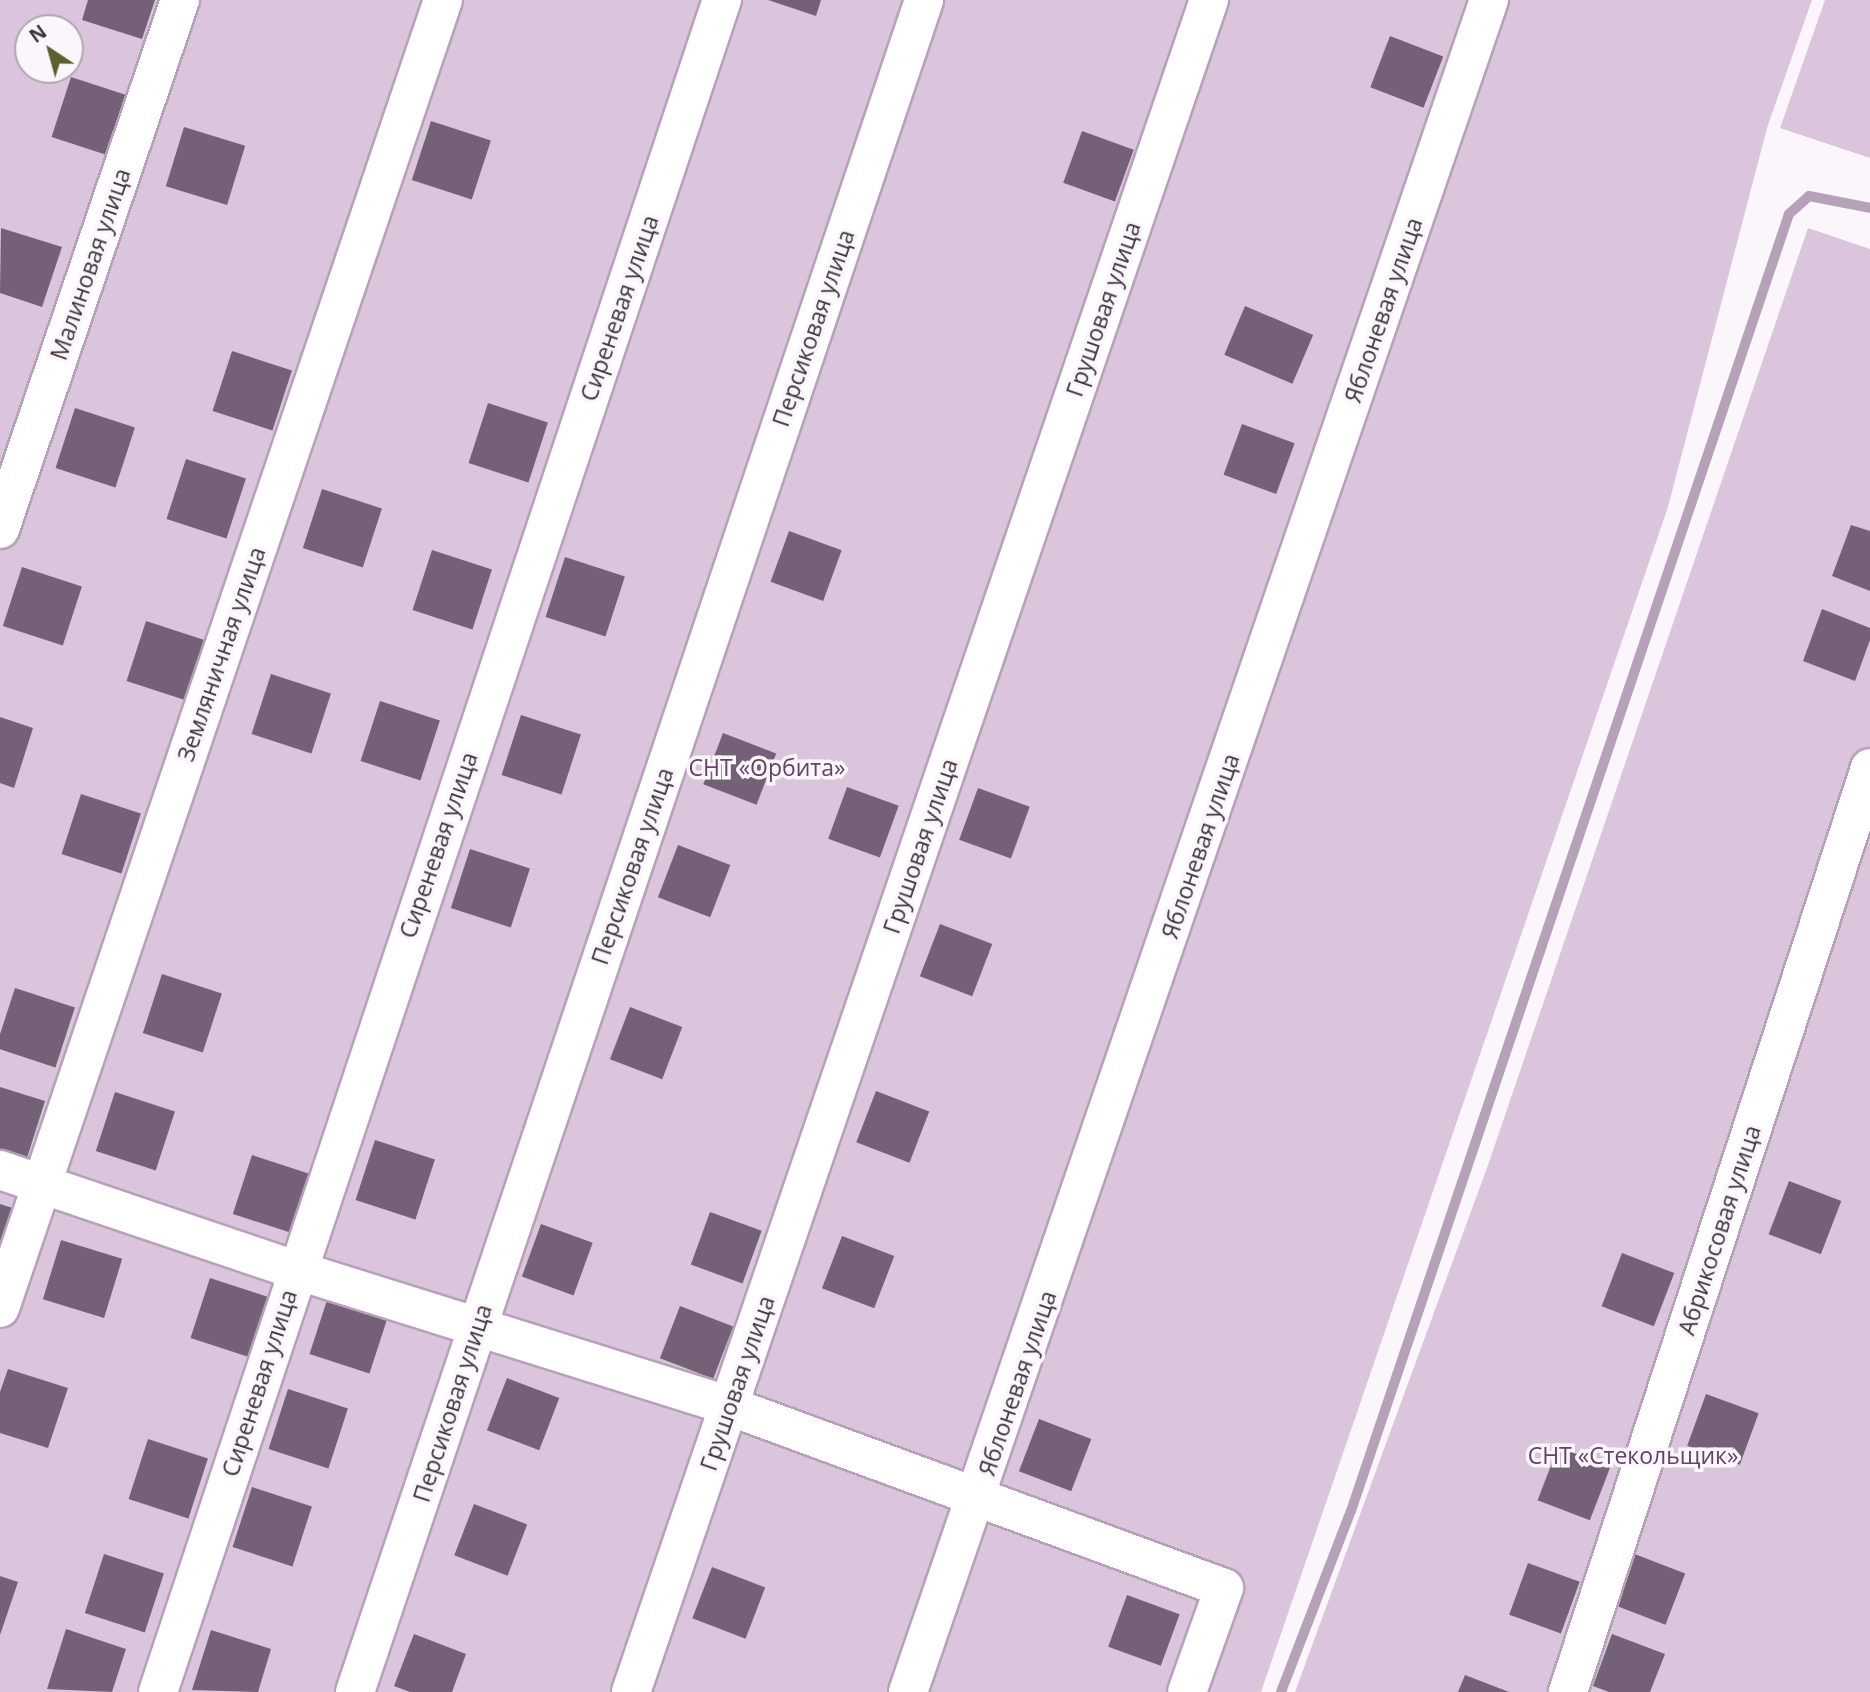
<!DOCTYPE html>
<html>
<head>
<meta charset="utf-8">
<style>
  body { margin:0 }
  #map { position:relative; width:1870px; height:1692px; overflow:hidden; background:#fbf6fc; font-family:"Open Sans",sans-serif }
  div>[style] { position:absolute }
  .green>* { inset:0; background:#dac5dd }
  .stream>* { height:10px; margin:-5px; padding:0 5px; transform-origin:5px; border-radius:5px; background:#b5a1b8 }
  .building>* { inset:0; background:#746177; transform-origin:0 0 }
  .roads { filter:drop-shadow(2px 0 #b7a1ba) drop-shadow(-2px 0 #b7a1ba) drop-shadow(0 2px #b7a1ba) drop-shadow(0 -2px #b7a1ba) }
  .minor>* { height:38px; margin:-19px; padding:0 19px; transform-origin:19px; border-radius:19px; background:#fff }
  span { translate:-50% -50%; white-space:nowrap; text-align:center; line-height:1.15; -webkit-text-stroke:7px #fbf6fc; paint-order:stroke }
  .street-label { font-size:23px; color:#3d343e }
  .park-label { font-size:23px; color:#634368 }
  .north { position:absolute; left:14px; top:14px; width:70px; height:70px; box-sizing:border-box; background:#fbf6fc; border:2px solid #afa8b0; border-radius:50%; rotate:324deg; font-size:19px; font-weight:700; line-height:28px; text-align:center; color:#3d343e }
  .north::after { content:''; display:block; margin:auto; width:24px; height:32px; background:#5d602d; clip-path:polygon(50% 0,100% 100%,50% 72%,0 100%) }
</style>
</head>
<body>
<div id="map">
  <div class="green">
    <i style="clip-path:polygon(evenodd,0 0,1812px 0,1767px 128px,1668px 507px,1261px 1692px,0 1692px,0 0,28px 28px,70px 28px,70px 70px,28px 70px,28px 28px)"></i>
    <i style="clip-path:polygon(1825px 0,1870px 0,1870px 158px,1780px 128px)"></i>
    <i style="clip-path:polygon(1808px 228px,1870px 249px,1870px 1692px,1295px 1692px,1488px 1165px)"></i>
  </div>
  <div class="stream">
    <i style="left:1281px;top:1692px;width:194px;rotate:-68.9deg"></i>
    <i style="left:1351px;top:1511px;width:1369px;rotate:-71.34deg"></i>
    <i style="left:1789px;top:214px;width:27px;rotate:-42deg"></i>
    <i style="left:1809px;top:196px;width:62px;rotate:11.1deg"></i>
  </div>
  <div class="building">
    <i style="clip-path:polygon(88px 0,155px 0,142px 39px,82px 20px)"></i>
    <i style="clip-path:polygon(768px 0,821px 0,816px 16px)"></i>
    <i style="left:1390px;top:36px;width:57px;height:55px;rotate:21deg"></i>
    <i style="left:71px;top:77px;width:63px;height:63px;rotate:18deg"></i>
    <i style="left:431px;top:121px;width:63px;height:62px;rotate:18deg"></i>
    <i style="left:184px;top:127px;width:64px;height:62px;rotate:17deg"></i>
    <i style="left:1082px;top:131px;width:55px;height:55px;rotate:20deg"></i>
    <i style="clip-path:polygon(1px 228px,62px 247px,42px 307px,0 293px)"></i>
    <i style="left:1245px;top:306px;width:74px;height:53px;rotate:23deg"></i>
    <i style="left:232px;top:351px;width:63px;height:63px;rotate:18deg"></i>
    <i style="left:488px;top:403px;width:63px;height:63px;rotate:18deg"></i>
    <i style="left:75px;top:408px;width:63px;height:63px;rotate:18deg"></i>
    <i style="left:1242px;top:424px;width:56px;height:54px;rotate:20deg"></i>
    <i style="left:186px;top:459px;width:63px;height:63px;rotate:18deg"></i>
    <i style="left:322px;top:489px;width:63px;height:62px;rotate:18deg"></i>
    <i style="clip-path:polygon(1851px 525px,1870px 531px,1870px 591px,1832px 576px)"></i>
    <i style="left:789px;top:531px;width:56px;height:54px;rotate:20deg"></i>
    <i style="left:432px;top:550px;width:63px;height:63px;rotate:18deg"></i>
    <i style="left:565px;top:557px;width:63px;height:63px;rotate:18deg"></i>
    <i style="left:22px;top:567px;width:63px;height:62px;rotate:18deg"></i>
    <i style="clip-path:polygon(1822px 609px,1870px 628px,1870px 640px,1855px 681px,1803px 661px)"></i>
    <i style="left:146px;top:621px;width:63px;height:63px;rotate:18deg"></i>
    <i style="left:271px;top:674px;width:63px;height:63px;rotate:18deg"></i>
    <i style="left:380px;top:701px;width:63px;height:63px;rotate:18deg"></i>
    <i style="left:521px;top:715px;width:63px;height:63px;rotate:18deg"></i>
    <i style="clip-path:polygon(0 717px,33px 728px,14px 788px,0 783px)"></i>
    <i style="left:723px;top:733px;width:57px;height:55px;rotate:21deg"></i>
    <i style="left:847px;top:787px;width:55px;height:55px;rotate:20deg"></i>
    <i style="left:978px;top:788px;width:55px;height:55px;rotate:20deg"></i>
    <i style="left:81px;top:794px;width:63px;height:63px;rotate:18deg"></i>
    <i style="left:678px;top:845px;width:56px;height:56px;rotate:21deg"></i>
    <i style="left:470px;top:849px;width:63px;height:62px;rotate:18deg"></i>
    <i style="left:940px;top:924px;width:56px;height:56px;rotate:21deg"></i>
    <i style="left:162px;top:974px;width:63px;height:62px;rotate:18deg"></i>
    <i style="left:15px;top:988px;width:63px;height:63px;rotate:18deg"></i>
    <i style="left:630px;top:1007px;width:56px;height:56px;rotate:21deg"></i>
    <i style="clip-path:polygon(0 1087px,45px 1101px,26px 1161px,0 1153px)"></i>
    <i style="left:876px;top:1091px;width:57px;height:55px;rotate:21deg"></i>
    <i style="left:115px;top:1092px;width:63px;height:62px;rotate:18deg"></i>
    <i style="left:375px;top:1140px;width:63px;height:63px;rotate:18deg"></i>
    <i style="left:252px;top:1155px;width:62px;height:62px;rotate:18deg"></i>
    <i style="left:1789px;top:1181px;width:56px;height:57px;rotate:21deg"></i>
    <i style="clip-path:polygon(0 1204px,16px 1209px,0 1257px)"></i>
    <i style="left:710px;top:1212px;width:55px;height:56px;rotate:20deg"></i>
    <i style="left:541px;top:1224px;width:55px;height:56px;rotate:20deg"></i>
    <i style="left:842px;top:1236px;width:56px;height:56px;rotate:21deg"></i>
    <i style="left:61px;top:1240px;width:64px;height:62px;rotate:17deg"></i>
    <i style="left:1622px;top:1253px;width:56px;height:57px;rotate:21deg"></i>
    <i style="left:210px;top:1278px;width:63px;height:63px;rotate:18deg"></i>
    <i style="left:329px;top:1294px;width:63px;height:63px;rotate:18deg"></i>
    <i style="left:680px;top:1306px;width:57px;height:56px;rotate:21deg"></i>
    <i style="clip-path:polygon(8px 1369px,68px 1388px,48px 1448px,0 1433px,0 1392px)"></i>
    <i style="left:507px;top:1378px;width:56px;height:56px;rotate:21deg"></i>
    <i style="left:288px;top:1389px;width:63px;height:63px;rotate:18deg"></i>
    <i style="left:1706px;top:1394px;width:56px;height:55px;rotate:20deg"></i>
    <i style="left:1039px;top:1419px;width:56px;height:56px;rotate:21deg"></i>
    <i style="left:148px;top:1439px;width:63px;height:63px;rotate:18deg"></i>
    <i style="left:1558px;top:1447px;width:56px;height:57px;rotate:21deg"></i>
    <i style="left:252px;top:1487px;width:63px;height:63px;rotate:18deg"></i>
    <i style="left:474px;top:1504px;width:57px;height:55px;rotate:21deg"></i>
    <i style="left:1632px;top:1553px;width:57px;height:55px;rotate:21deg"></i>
    <i style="left:104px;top:1554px;width:63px;height:62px;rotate:18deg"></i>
    <i style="left:1528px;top:1563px;width:55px;height:55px;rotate:20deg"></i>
    <i style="left:712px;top:1567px;width:57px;height:55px;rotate:21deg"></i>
    <i style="clip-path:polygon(0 1576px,18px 1582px,0 1635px)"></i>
    <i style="left:1127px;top:1595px;width:56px;height:55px;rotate:20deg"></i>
    <i style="clip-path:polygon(66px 1629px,126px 1649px,112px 1692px,47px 1689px)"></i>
    <i style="clip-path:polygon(211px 1630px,271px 1649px,258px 1692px,192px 1690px)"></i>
    <i style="clip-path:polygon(414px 1634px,466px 1654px,452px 1692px,410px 1692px,394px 1686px)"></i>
    <i style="clip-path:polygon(1612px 1634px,1665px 1654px,1650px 1692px,1609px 1692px,1593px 1686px)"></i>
    <i style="clip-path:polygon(1465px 1675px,1509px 1692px,1458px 1692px)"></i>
  </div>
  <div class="roads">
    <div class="minor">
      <i style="left:0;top:529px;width:559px;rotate:-71.21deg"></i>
      <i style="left:0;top:1170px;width:312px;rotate:18.7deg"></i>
      <i style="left:296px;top:1270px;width:454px;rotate:17.4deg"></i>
      <i style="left:729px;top:1406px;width:527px;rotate:20.19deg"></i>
      <i style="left:1224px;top:1588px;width:110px;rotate:109.6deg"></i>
      <i style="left:0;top:1308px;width:1381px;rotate:-71.29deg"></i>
      <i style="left:158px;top:1692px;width:1784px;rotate:-71.57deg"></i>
      <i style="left:355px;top:1692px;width:1785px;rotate:-71.41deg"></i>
      <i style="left:631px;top:1692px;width:1788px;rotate:-71.14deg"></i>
      <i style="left:908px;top:1692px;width:1789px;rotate:-71.05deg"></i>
      <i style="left:1568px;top:1692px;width:972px;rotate:-71.9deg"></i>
    </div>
  </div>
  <div class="street-label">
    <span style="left:90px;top:264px;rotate:-71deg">Малиновая улица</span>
    <span style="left:619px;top:308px;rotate:-71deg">Сиреневая улица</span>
    <span style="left:1103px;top:309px;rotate:-71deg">Грушовая улица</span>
    <span style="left:1383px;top:310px;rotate:-71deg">Яблоневая улица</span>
    <span style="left:813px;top:328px;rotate:-71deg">Персиковая улица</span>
    <span style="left:221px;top:654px;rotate:-71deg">Земляничная улица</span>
    <span style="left:438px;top:845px;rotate:-71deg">Сиреневая улица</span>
    <span style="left:920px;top:846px;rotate:-71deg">Грушовая улица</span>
    <span style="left:1200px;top:846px;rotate:-71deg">Яблоневая улица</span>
    <span style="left:632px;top:866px;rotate:-71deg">Персиковая улица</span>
    <span style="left:1719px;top:1230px;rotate:-72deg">Абрикосовая улица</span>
    <span style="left:259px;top:1383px;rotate:-72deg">Сиреневая улица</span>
    <span style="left:737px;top:1383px;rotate:-71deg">Грушовая улица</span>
    <span style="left:1017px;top:1383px;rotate:-71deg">Яблоневая улица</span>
    <span style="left:452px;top:1403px;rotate:-72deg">Персиковая улица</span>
  </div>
  <div class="park-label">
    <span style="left:767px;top:767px">СНТ «Орбита»</span>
    <span style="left:1633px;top:1455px">СНТ «Стекольщик»</span>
  </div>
  <div class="north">N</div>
</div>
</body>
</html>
